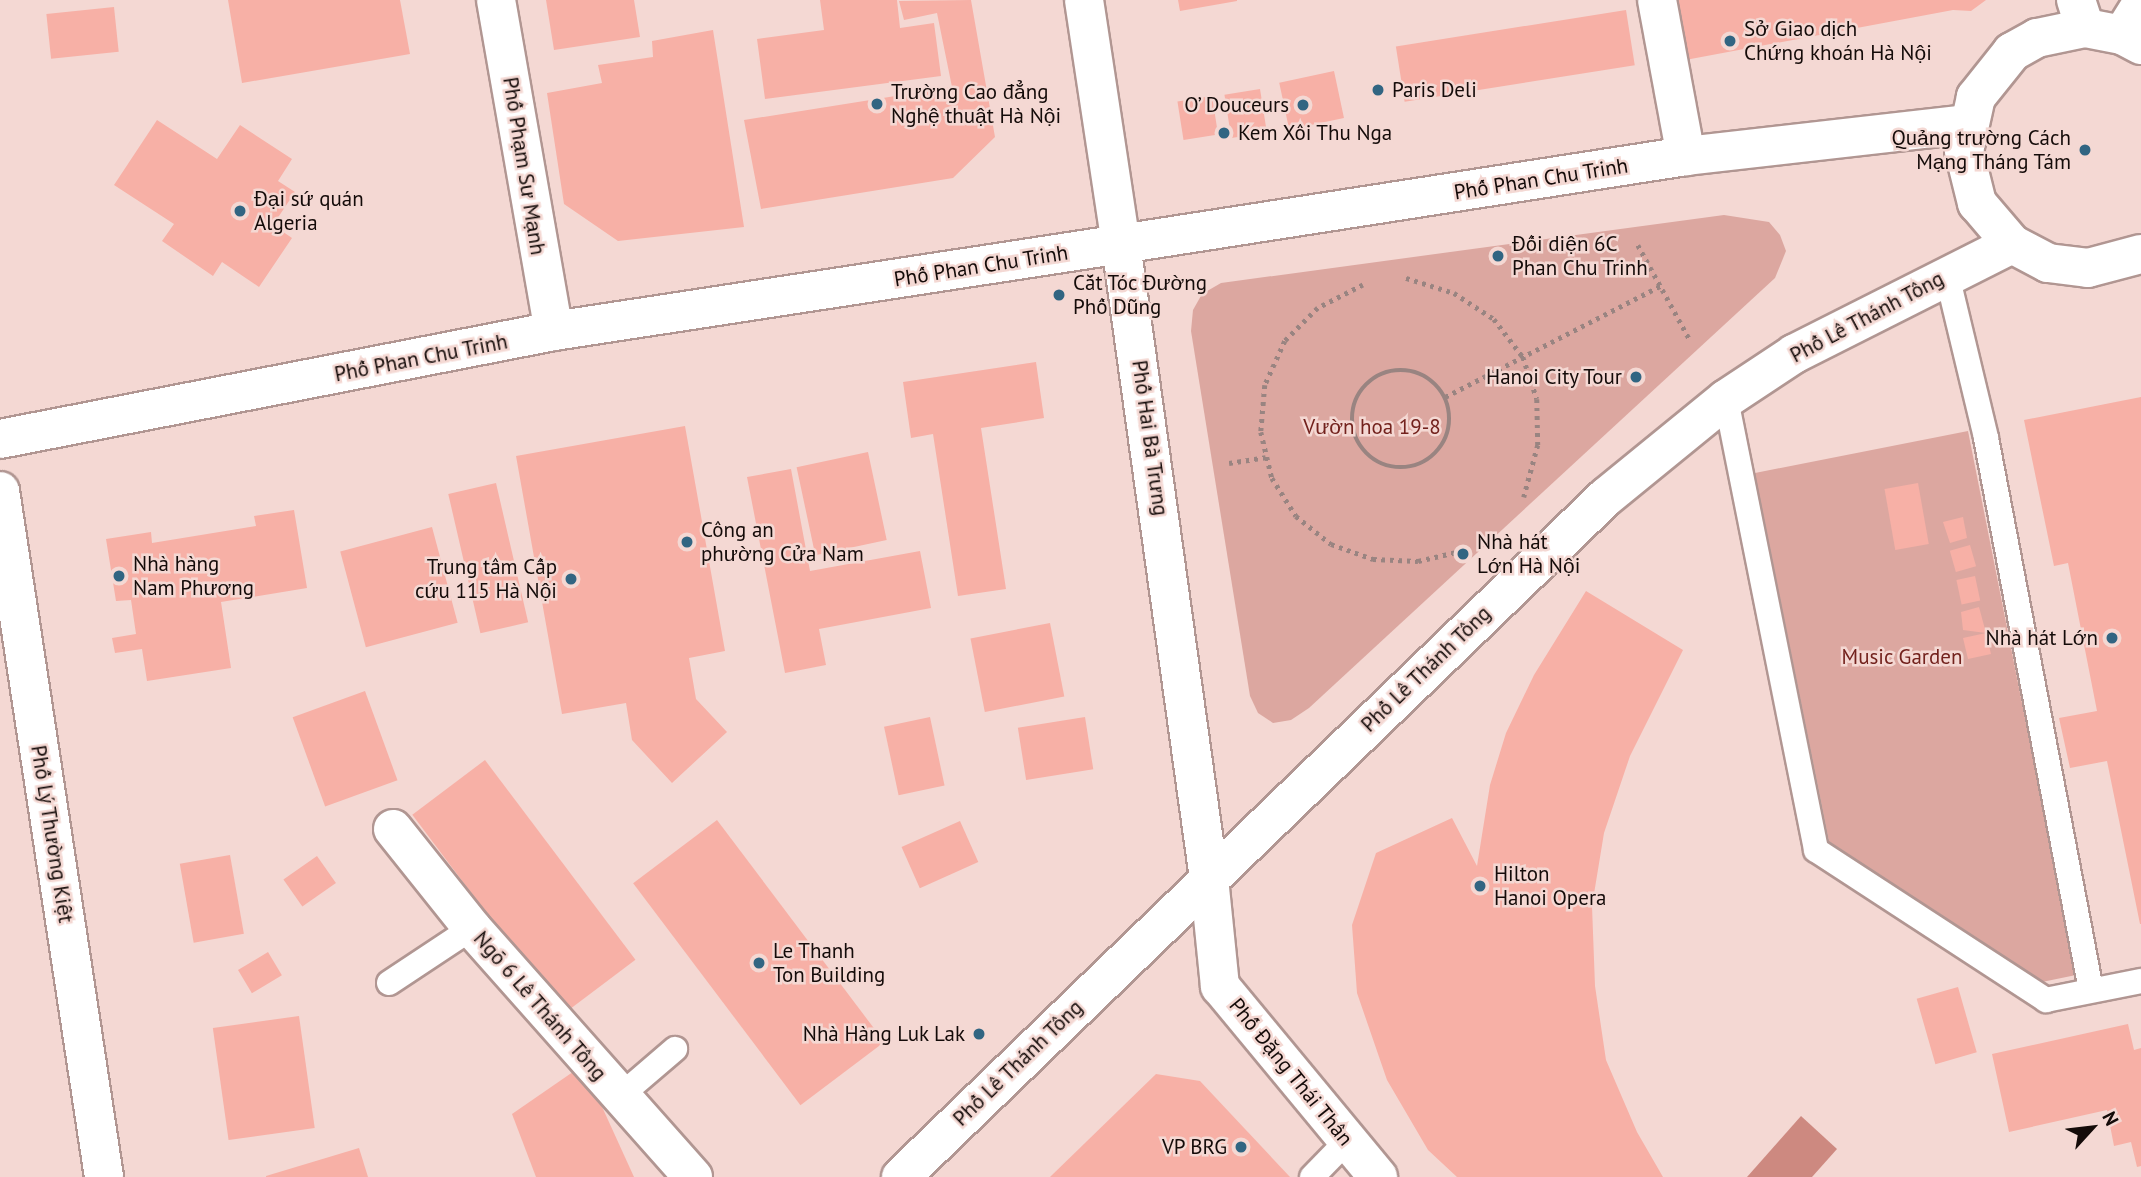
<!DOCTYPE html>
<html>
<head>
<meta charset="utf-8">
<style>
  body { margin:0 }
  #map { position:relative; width:2141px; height:1177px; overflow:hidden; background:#f4d8d3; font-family:"PT Sans",sans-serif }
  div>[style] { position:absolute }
  .green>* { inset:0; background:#dca7a0 }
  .water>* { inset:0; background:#cd8980 }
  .building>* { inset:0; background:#f7b0a6; transform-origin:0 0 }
  .path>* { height:4.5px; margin-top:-2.25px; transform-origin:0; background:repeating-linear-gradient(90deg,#998481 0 3.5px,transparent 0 8.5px) }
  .path>.ring { margin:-2.25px; padding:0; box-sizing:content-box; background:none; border:4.5px solid #998481; border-radius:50% }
  .roads { filter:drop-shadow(2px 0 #b19692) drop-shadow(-2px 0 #b19692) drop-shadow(0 2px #b19692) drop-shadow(0 -2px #b19692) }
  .service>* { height:24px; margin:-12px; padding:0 12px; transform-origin:12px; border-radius:12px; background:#fff }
  .minor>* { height:38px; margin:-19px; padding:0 19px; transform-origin:19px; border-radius:19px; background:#fff }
  .tertiary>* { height:38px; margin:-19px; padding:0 19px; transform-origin:19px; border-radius:19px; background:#fff }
  .secondary>* { height:38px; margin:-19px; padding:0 19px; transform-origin:19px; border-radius:19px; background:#fff }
  .dots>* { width:19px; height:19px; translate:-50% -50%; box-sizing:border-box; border:4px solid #f4d8d3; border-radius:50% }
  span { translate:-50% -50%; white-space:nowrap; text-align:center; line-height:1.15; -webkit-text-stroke:5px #f4d8d3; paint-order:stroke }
  .poi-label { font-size:21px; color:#140b09 }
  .left { translate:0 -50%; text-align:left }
  .right { translate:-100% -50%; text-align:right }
  .street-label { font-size:21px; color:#140b09 }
  .park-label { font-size:21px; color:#73221d }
  .north { position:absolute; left:2057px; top:1093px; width:70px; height:70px; -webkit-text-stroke:5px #f4d8d3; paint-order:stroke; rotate:63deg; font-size:19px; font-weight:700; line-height:28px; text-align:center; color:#140b09 }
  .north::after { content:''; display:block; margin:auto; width:24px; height:32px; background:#140b09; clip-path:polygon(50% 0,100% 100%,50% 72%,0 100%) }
</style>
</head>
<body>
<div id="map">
  <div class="green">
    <i style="clip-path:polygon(1724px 215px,1769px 222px,1780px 235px,1786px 251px,1775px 278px,1309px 708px,1291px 720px,1273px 723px,1258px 713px,1250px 696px,1191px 331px,1193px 310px,1202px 294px,1221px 283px)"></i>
    <i style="clip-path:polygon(1968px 431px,2076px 975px,2042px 982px,1829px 842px,1755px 473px)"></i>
  </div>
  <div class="water">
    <i style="clip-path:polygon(1801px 1116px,1837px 1149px,1812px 1177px,1747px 1177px)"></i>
  </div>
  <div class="building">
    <i style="clip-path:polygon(228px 0,400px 0,410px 54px,242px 83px)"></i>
    <i style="clip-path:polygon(546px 0,634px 0,640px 37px,554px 50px)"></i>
    <i style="clip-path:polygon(820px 0,897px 0,900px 28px,934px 23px,941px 76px,765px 99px,757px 39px,824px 30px)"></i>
    <i style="clip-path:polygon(971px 0,995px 137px,953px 178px,761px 209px,744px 120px,952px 87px,937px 13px,904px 20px,899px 1px)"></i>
    <i style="clip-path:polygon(1178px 0,1237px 0,1237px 1px,1180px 11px)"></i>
    <i style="clip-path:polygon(1668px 0,1986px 0,1971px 11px,1953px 10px,1680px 61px)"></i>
    <i style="left:114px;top:7px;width:45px;height:68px;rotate:84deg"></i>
    <i style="left:1626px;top:10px;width:56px;height:233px;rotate:81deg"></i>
    <i style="clip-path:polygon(713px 30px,744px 227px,618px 241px,564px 204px,547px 93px,602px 83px,598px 65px,653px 57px,652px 41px)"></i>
    <i style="left:1334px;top:71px;width:48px;height:56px;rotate:78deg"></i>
    <i style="left:1260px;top:89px;width:44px;height:36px;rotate:81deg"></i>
    <i style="left:1212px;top:96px;width:39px;height:35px;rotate:81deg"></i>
    <i style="clip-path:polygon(157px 120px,217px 159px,240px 125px,292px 159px,278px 181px,295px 192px,273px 225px,292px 238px,259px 287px,222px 262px,213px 276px,162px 241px,174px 224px,114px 185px)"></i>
    <i style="clip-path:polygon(1036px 362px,1044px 418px,981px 428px,1006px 589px,958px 596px,933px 434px,911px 438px,903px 382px)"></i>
    <i style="clip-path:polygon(2141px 397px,2141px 924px,2140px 924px,2107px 761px,2070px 768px,2059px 718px,2097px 711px,2068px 563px,2054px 566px,2024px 420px)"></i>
    <i style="clip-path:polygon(685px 426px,725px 651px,689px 658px,696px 699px,727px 732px,672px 783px,632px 740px,626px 703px,562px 714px,516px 456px)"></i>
    <i style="left:868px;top:452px;width:90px;height:73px;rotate:78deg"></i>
    <i style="clip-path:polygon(791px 469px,810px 571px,920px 551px,931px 608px,819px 629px,826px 665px,785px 673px,747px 477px)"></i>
    <i style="left:496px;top:483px;width:143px;height:49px;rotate:77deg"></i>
    <i style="left:1918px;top:483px;width:62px;height:34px;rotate:80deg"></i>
    <i style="clip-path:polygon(294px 510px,307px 588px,221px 602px,231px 668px,147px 681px,142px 649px,115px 653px,112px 638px,136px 634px,131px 600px,116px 601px,106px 539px,151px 532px,152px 543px,256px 526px,254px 516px)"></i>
    <i style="clip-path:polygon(1963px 517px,1967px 538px,1950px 543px,1943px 522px)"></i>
    <i style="left:432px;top:527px;width:99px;height:95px;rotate:75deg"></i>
    <i style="left:1970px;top:545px;width:22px;height:21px;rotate:74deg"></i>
    <i style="left:1975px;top:576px;width:25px;height:19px;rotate:78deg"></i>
    <i style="clip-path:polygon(1586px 591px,1683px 650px,1630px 756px,1604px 833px,1592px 906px,1595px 986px,1606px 1060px,1637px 1132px,1663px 1177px,1457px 1177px,1428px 1150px,1387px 1080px,1357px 993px,1352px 925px,1376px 853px,1452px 818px,1477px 866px,1490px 785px,1506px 733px,1534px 675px)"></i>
    <i style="clip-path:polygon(1979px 607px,1986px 633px,1991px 654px,1968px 659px,1963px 638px,1986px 633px,1963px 630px,1961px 612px)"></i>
    <i style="left:1050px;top:623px;width:75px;height:81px;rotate:79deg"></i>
    <i style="left:365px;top:691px;width:95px;height:77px;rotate:70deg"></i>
    <i style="left:930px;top:717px;width:70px;height:47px;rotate:78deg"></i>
    <i style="left:1085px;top:717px;width:53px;height:68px;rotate:81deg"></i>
    <i style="left:485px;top:760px;width:250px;height:91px;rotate:53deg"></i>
    <i style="left:717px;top:820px;width:278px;height:105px;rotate:53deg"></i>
    <i style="left:960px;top:821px;width:45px;height:64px;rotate:66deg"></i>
    <i style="left:230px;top:855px;width:80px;height:51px;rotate:80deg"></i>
    <i style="left:317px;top:856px;width:33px;height:41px;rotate:55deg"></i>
    <i style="left:268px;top:952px;width:27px;height:35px;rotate:59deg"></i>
    <i style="left:1958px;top:987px;width:68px;height:43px;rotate:74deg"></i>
    <i style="left:299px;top:1016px;width:113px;height:87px;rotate:82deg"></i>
    <i style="clip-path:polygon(2128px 1024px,2134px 1050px,2141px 1048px,2141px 1166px,2137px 1167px,2131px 1142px,2114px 1146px,2107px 1110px,2009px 1132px,1992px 1054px)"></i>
    <i style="clip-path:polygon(583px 1065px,634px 1177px,536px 1177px,512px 1114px)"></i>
    <i style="clip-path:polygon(1156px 1074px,1200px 1081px,1290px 1177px,1050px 1177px)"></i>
    <i style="clip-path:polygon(359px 1148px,368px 1177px,266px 1177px,266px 1176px)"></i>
  </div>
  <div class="path">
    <i style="left:1638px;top:245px;width:106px;rotate:61.3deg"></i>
    <i style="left:1406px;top:278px;width:50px;rotate:17.4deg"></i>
    <i style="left:1454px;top:293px;width:48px;rotate:33deg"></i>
    <i style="left:1494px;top:319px;width:48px;rotate:52.7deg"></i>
    <i style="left:1523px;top:357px;width:44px;rotate:71.6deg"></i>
    <i style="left:1537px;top:399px;width:46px;rotate:88.8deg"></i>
    <i style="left:1538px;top:445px;width:54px;rotate:105.1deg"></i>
    <i style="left:1363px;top:285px;width:51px;rotate:152.9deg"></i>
    <i style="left:1318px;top:308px;width:47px;rotate:135deg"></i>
    <i style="left:1285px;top:341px;width:48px;rotate:114.4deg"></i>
    <i style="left:1265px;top:385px;width:47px;rotate:94.9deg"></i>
    <i style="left:1261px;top:432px;width:47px;rotate:76.6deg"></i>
    <i style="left:1272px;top:478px;width:45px;rotate:57.7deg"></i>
    <i style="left:1296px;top:516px;width:45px;rotate:38.7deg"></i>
    <i style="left:1331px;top:544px;width:45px;rotate:19.7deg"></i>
    <i style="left:1373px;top:559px;width:45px;rotate:2.5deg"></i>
    <i style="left:1418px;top:561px;width:44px;rotate:-13.1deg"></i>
    <i class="ring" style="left:1352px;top:370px;width:93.5px;height:93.5px"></i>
    <i style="left:1445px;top:397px;width:242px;rotate:-27.3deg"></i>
    <i style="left:1229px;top:463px;width:37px;rotate:-9deg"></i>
  </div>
  <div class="roads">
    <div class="service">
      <i style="left:1947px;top:275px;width:168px;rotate:76.5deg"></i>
      <i style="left:1986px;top:438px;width:562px;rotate:79.23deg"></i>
      <i style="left:1726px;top:399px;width:460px;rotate:78.7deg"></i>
      <i style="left:1816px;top:850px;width:275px;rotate:33.1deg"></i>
      <i style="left:2046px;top:1000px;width:97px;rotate:-11.3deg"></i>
      <i style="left:389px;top:983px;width:100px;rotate:-33.5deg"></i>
      <i style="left:619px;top:1097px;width:74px;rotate:-40.6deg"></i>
      <i style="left:1312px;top:1177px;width:50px;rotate:-45.8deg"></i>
    </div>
    <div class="minor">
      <i style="left:496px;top:0;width:336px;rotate:80.1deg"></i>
      <i style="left:1657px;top:0;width:159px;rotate:79.5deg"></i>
      <i style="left:393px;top:829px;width:127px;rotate:51.4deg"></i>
      <i style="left:472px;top:928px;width:333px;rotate:48.4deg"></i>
      <i style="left:1209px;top:878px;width:109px;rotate:84.2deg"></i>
      <i style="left:1220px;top:986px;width:248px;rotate:50.4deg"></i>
    </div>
    <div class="tertiary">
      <i style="left:2076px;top:0;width:29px;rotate:72deg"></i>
      <i style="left:2122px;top:35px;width:36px;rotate:-58deg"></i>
      <i style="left:0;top:439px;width:564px;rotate:-11.03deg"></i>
      <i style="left:554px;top:331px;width:574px;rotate:-8.72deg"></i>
      <i style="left:1121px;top:244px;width:640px;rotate:82.1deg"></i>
      <i style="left:0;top:491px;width:694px;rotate:81.38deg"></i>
      <i style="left:901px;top:1177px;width:980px;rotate:-43.97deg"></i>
      <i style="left:1606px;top:497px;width:155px;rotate:-39.2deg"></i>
      <i style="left:1726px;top:399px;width:82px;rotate:-33.5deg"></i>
      <i style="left:1794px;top:354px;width:244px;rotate:-26.8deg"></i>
    </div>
    <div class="secondary">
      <i style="left:1084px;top:0;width:247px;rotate:81.4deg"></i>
      <i style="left:1121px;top:244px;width:572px;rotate:-8.85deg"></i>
      <i style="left:1686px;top:156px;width:283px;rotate:-6.5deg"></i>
      <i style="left:2141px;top:45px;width:21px;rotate:-152deg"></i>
      <i style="left:2122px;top:35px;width:38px;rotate:-169deg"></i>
      <i style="left:2085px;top:28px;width:49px;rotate:168.2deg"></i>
      <i style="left:2037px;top:38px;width:29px;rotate:151deg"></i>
      <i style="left:2012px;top:52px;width:58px;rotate:128.7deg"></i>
      <i style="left:1976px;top:97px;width:55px;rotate:102.5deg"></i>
      <i style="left:1964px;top:151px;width:54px;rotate:76deg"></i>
      <i style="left:1977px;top:203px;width:54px;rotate:49.5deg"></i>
      <i style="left:2012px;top:244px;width:41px;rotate:27.8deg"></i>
      <i style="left:2048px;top:263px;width:40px;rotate:7.1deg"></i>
      <i style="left:2088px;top:268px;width:55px;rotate:-14.8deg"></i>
    </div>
  </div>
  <div class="dots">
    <i style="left:1730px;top:41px;background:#316582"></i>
    <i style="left:1378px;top:90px;background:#316582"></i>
    <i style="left:877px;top:104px;background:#316582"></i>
    <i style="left:1303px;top:105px;background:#316582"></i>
    <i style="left:1224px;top:133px;background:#316582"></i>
    <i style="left:2085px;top:150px;background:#316582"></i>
    <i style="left:240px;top:211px;background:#316582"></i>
    <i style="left:1498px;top:256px;background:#316582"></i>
    <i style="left:1059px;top:295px;background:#316582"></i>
    <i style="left:1636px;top:377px;background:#316582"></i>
    <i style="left:687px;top:542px;background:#316582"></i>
    <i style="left:1463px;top:554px;background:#316582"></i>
    <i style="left:119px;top:576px;background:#316582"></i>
    <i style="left:571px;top:579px;background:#316582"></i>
    <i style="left:2112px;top:638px;background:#316582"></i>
    <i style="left:1480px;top:886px;background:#316582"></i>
    <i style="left:759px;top:963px;background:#316582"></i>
    <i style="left:979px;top:1034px;background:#316582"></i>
    <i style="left:1241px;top:1147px;background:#316582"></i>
  </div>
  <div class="poi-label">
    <span class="left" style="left:1744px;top:41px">Sở Giao dịch<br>Chứng khoán Hà Nội</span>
    <span class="left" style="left:1392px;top:90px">Paris Deli</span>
    <span class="left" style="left:891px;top:104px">Trường Cao đẳng<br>Nghệ thuật Hà Nội</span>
    <span class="right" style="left:1289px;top:105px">O’ Douceurs</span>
    <span class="left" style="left:1238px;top:133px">Kem Xôi Thu Nga</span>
    <span class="right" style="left:2071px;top:150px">Quảng trường Cách<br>Mạng Tháng Tám</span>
    <span class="left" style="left:254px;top:211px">Đại sứ quán<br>Algeria</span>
    <span class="left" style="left:1512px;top:256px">Đối diện 6C<br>Phan Chu Trinh</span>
    <span class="left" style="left:1073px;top:295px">Cắt Tóc Đường<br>Phố Dũng</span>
    <span class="right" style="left:1622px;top:377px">Hanoi City Tour</span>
    <span class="left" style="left:701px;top:542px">Công an<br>phường Cửa Nam</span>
    <span class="left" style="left:1477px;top:554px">Nhà hát<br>Lớn Hà Nội</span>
    <span class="left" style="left:133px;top:576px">Nhà hàng<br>Nam Phương</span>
    <span class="right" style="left:557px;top:579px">Trung tâm Cấp<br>cứu 115 Hà Nội</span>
    <span class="right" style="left:2098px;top:638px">Nhà hát Lớn</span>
    <span class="left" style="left:1494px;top:886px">Hilton<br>Hanoi Opera</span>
    <span class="left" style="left:773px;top:963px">Le Thanh<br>Ton Building</span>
    <span class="right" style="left:965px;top:1034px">Nhà Hàng Luk Lak</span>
    <span class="right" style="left:1227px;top:1147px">VP BRG</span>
  </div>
  <div class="street-label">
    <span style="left:524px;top:166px;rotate:81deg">Phố Phạm Sư Mạnh</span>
    <span style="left:1541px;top:179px;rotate:-9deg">Phố Phan Chu Trinh</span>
    <span style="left:981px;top:266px;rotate:-9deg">Phố Phan Chu Trinh</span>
    <span style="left:1867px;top:317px;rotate:-28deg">Phố Lê Thánh Tông</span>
    <span style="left:421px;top:358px;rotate:-11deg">Phố Phan Chu Trinh</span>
    <span style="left:1150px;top:438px;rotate:82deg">Phố Hai Bà Trưng</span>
    <span style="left:1426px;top:669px;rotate:-44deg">Phố Lê Thánh Tông</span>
    <span style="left:52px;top:834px;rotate:81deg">Phố Lý Thường Kiệt</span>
    <span style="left:540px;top:1006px;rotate:49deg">Ngõ 6 Lê Thánh Tông</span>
    <span style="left:1018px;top:1063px;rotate:-44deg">Phố Lê Thánh Tông</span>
    <span style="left:1291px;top:1072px;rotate:51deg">Phố Đặng Thái Thân</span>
  </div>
  <div class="park-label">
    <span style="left:1372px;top:427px">Vườn hoa 19-8</span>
    <span style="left:1902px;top:657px">Music Garden</span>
  </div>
  <div class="north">N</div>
</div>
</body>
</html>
